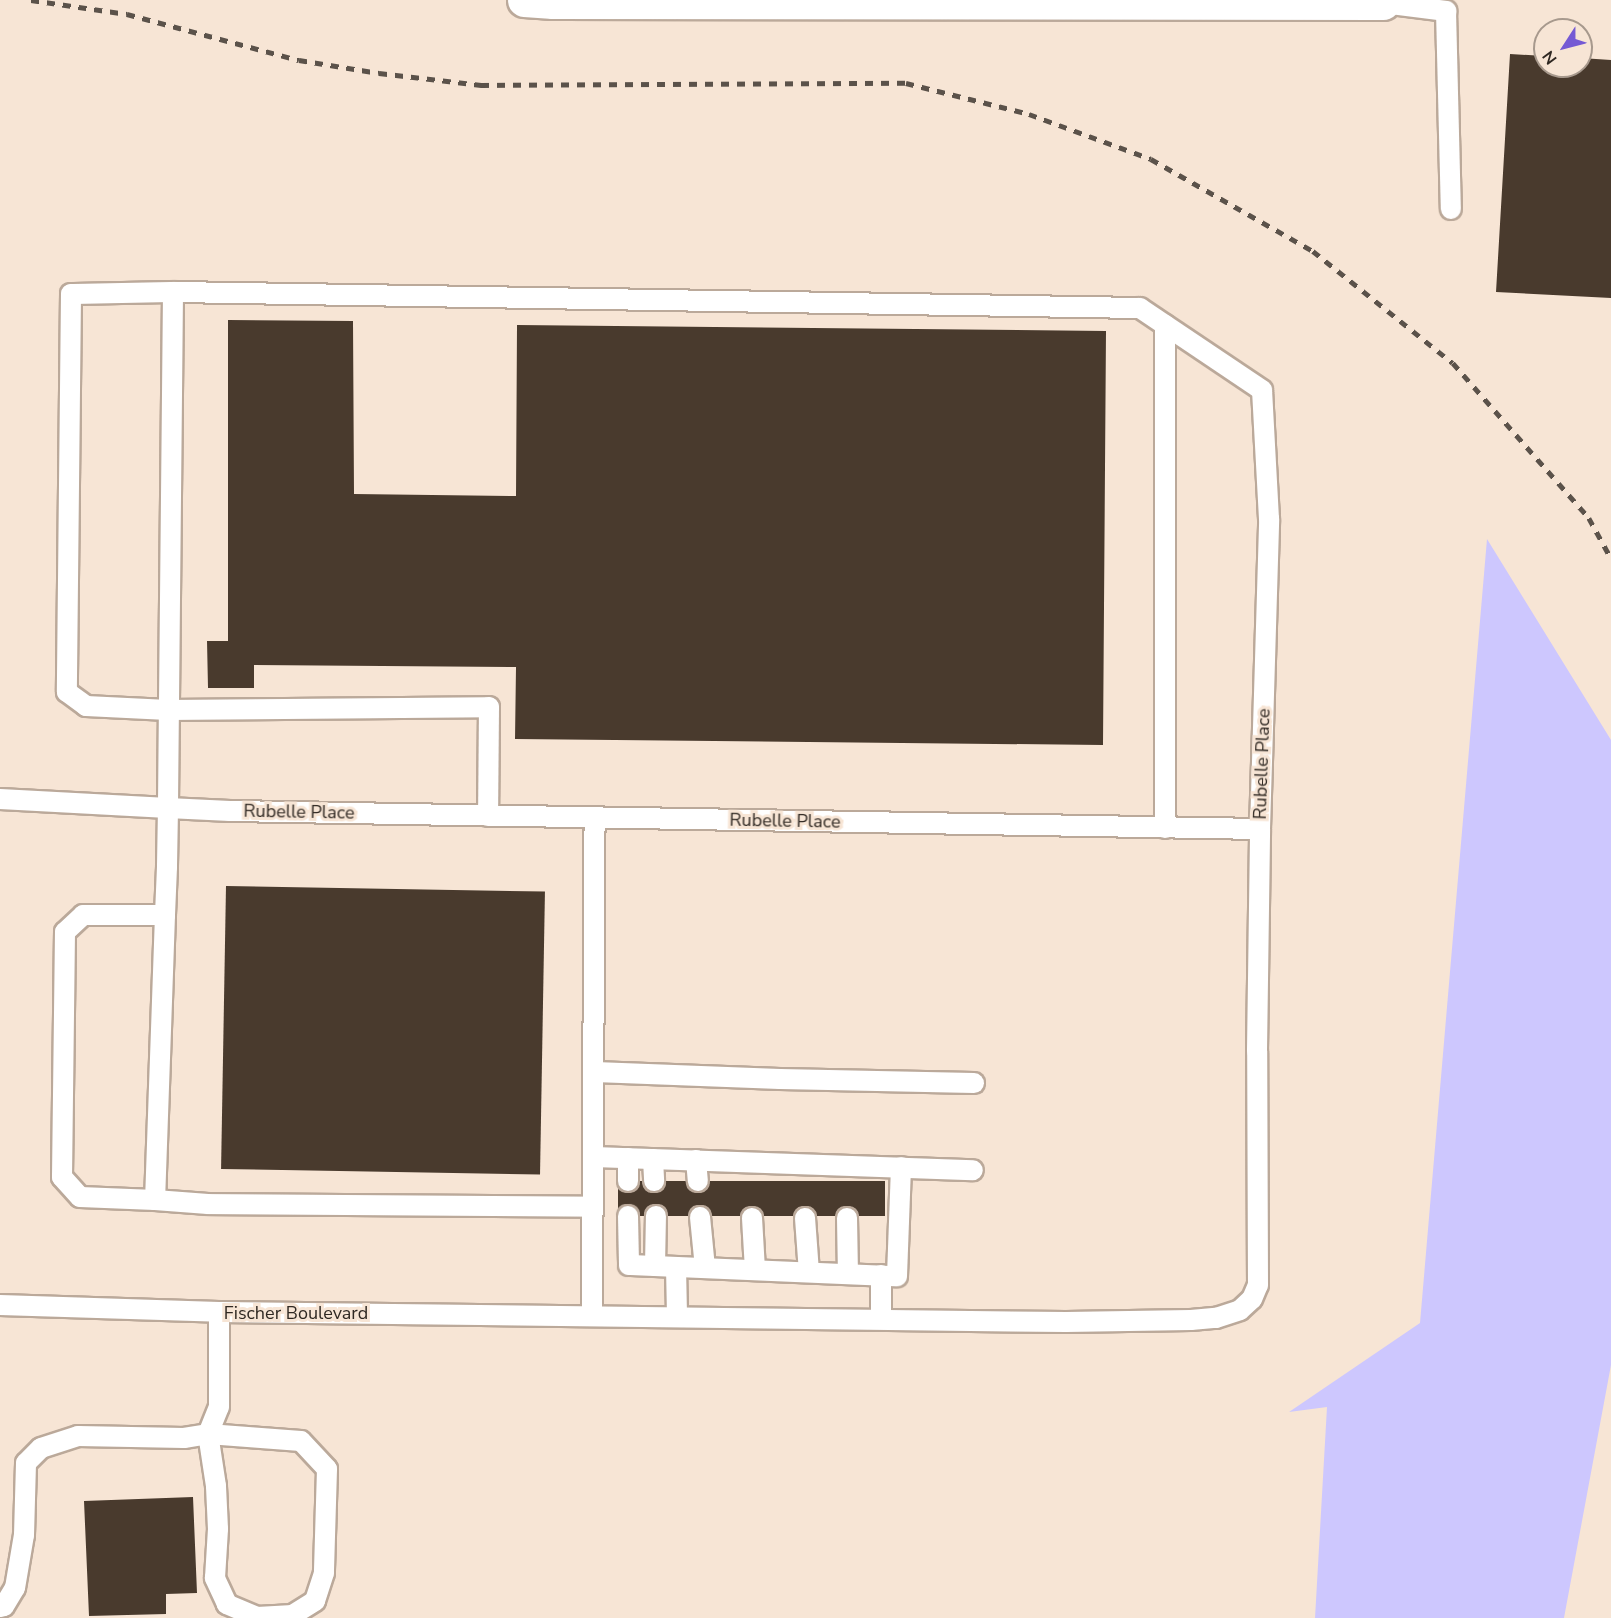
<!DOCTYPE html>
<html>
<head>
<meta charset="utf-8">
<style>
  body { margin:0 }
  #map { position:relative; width:1611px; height:1618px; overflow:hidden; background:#f7e5d5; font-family:"Nunito Sans",sans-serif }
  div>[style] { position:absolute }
  .green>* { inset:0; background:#cdc7fe }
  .building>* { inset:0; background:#493a2d; transform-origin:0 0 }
  .roads { filter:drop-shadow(2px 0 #bba99a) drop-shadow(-2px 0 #bba99a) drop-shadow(0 2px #bba99a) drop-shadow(0 -2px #bba99a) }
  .service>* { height:20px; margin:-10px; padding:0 10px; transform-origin:10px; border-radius:10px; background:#fff }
  .minor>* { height:33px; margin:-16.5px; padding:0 16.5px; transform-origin:16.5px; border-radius:16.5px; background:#fff }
  .rail>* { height:4.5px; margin-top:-2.25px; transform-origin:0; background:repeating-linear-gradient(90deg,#5b524a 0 8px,transparent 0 16px) }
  span { translate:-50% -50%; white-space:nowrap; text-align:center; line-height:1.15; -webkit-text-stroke:6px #f7e5d5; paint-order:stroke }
  .street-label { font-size:18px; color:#2f2822 }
  .north { position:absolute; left:1533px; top:18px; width:60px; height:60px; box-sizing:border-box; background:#f7e5d5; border:2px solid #a7998d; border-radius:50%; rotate:234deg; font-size:16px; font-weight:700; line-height:24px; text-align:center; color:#2f2822 }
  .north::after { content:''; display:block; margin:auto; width:21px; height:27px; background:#755ad4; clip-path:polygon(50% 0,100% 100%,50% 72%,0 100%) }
</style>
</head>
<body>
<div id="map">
  <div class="green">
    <i style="clip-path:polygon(1487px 539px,1611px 740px,1611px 1365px,1564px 1618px,1315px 1618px,1327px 1407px,1289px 1412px,1420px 1323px)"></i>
  </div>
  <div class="building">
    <i style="clip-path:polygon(1510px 54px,1545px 56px,1545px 66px,1581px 66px,1581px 58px,1611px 60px,1611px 298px,1496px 292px)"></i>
    <i style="clip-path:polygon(228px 320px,353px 321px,354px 494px,516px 496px,517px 325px,1106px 331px,1103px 745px,515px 739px,516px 667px,254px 665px,254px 688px,208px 688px,207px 641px,228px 641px)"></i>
    <i style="left:226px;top:886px;width:319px;height:283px;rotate:1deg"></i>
    <i style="left:618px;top:1181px;width:267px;height:35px"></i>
    <i style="clip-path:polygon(193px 1497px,197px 1593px,166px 1594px,166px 1614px,89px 1616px,84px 1501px)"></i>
  </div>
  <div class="roads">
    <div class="service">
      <i style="left:1383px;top:3px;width:64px;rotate:7.2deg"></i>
      <i style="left:1446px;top:11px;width:198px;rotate:88.6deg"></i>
      <i style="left:173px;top:292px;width:102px;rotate:178.9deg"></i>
      <i style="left:71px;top:294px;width:398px;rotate:90.6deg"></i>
      <i style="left:67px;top:692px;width:24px;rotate:36deg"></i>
      <i style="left:86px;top:706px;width:82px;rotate:2.8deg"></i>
      <i style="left:168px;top:710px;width:321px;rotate:-0.5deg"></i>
      <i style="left:489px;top:707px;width:109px;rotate:90.5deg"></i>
      <i style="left:0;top:799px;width:168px;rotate:3.1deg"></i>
      <i style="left:168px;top:808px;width:62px;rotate:2.8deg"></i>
      <i style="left:230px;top:811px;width:1030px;rotate:1deg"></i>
      <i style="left:1260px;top:829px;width:310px;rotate:-88.3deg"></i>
      <i style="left:1269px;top:519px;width:129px;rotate:-93.1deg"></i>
      <i style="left:1262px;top:390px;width:147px;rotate:-146.1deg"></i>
      <i style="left:1140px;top:308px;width:967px;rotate:-179.05deg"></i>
      <i style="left:173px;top:292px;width:516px;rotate:90.56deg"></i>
      <i style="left:168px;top:808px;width:59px;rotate:91deg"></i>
      <i style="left:167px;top:867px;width:48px;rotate:92.4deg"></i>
      <i style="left:165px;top:915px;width:285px;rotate:92deg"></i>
      <i style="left:155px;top:1200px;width:75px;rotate:-177.7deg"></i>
      <i style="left:80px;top:1197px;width:27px;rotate:-132deg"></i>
      <i style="left:62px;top:1177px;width:245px;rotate:-89.3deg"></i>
      <i style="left:65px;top:932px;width:25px;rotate:-43deg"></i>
      <i style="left:83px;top:915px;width:82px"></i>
      <i style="left:1165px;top:828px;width:503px;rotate:-90deg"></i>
      <i style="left:595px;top:1072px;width:185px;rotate:2.2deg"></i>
      <i style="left:780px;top:1079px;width:194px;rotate:1.2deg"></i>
      <i style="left:594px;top:1157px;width:379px;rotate:2deg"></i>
      <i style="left:628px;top:1158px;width:23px;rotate:90deg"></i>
      <i style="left:653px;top:1159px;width:22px;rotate:87deg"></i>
      <i style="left:696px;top:1160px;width:21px;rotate:85deg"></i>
      <i style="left:155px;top:1200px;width:53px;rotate:4.3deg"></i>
      <i style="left:208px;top:1204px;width:385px;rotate:0.4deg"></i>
      <i style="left:628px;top:1216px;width:49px;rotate:88.8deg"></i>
      <i style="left:629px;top:1265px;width:268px;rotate:2.4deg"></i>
      <i style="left:897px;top:1276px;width:109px;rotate:-87.9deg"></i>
      <i style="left:700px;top:1217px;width:51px;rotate:84.4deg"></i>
      <i style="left:752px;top:1218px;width:52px;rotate:86.7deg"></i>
      <i style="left:805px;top:1218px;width:54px;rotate:85.8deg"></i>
      <i style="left:847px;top:1218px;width:55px;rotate:89deg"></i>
      <i style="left:655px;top:1266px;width:50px;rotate:-88.9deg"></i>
      <i style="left:676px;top:1267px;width:49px;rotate:88.8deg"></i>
      <i style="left:881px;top:1275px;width:44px;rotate:90deg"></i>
      <i style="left:0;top:1305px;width:219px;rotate:1.8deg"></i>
      <i style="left:219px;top:1312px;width:847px;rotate:0.68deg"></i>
      <i style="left:1066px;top:1322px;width:125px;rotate:-0.9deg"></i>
      <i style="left:1191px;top:1320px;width:25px;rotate:-5deg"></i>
      <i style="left:1216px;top:1318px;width:25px;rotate:-18deg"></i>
      <i style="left:1240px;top:1310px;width:16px;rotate:-43deg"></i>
      <i style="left:1252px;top:1299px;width:15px;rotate:-67deg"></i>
      <i style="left:1258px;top:1285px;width:234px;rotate:-90.2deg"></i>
      <i style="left:1257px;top:1051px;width:222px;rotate:-89.2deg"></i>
      <i style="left:592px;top:1314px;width:496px;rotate:-89.7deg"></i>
      <i style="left:208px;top:1434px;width:93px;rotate:4.3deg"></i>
      <i style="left:301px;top:1441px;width:38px;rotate:47deg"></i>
      <i style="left:327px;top:1469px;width:104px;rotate:91.7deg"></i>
      <i style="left:324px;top:1573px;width:29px;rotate:108deg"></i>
      <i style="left:315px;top:1601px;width:26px;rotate:148deg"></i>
      <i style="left:293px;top:1615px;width:36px;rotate:177deg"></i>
      <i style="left:257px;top:1617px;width:33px;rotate:-157deg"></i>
      <i style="left:227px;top:1604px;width:29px;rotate:-115deg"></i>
      <i style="left:215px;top:1578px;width:49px;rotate:-86.5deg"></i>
      <i style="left:218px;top:1529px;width:43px;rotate:-92.7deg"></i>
      <i style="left:216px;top:1486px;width:53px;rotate:-98.7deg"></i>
      <i style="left:0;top:1607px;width:4px;rotate:-14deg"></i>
      <i style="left:4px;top:1606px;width:21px;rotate:-59deg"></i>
      <i style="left:15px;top:1588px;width:54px;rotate:-80.4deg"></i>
      <i style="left:24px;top:1535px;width:72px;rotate:-88.4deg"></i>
      <i style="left:26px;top:1463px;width:21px;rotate:-45deg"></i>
      <i style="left:41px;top:1448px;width:39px;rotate:-18deg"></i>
      <i style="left:78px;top:1436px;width:106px;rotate:1.1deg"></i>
      <i style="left:184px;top:1438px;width:24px;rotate:-9deg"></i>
      <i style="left:208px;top:1434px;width:29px;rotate:-68deg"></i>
      <i style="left:219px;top:1407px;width:95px;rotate:-90deg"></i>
    </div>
    <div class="minor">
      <i style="left:524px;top:0;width:29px;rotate:4deg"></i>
      <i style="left:553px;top:2px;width:830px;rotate:0.07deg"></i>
    </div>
  </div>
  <div class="rail">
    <i style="left:31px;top:0;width:97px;rotate:8.3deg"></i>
    <i style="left:127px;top:14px;width:178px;rotate:15deg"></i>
    <i style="left:299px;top:60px;width:81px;rotate:9.2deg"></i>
    <i style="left:379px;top:73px;width:103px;rotate:6.7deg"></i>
    <i style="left:481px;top:85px;width:425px;rotate:-0.3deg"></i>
    <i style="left:906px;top:83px;width:127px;rotate:14.1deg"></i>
    <i style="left:1029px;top:114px;width:130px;rotate:20.2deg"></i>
    <i style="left:1151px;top:159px;width:186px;rotate:29.6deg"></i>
    <i style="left:1313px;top:251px;width:179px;rotate:38.7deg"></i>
    <i style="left:1453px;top:363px;width:206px;rotate:48.7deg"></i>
    <i style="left:1589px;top:518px;width:46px;rotate:61.2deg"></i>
  </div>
  <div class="street-label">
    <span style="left:1262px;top:764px;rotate:-88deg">Rubelle Place</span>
    <span style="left:299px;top:812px;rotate:1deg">Rubelle Place</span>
    <span style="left:785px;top:821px;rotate:1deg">Rubelle Place</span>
    <span style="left:296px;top:1313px">Fischer Boulevard</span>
  </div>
  <div class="north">N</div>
</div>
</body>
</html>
